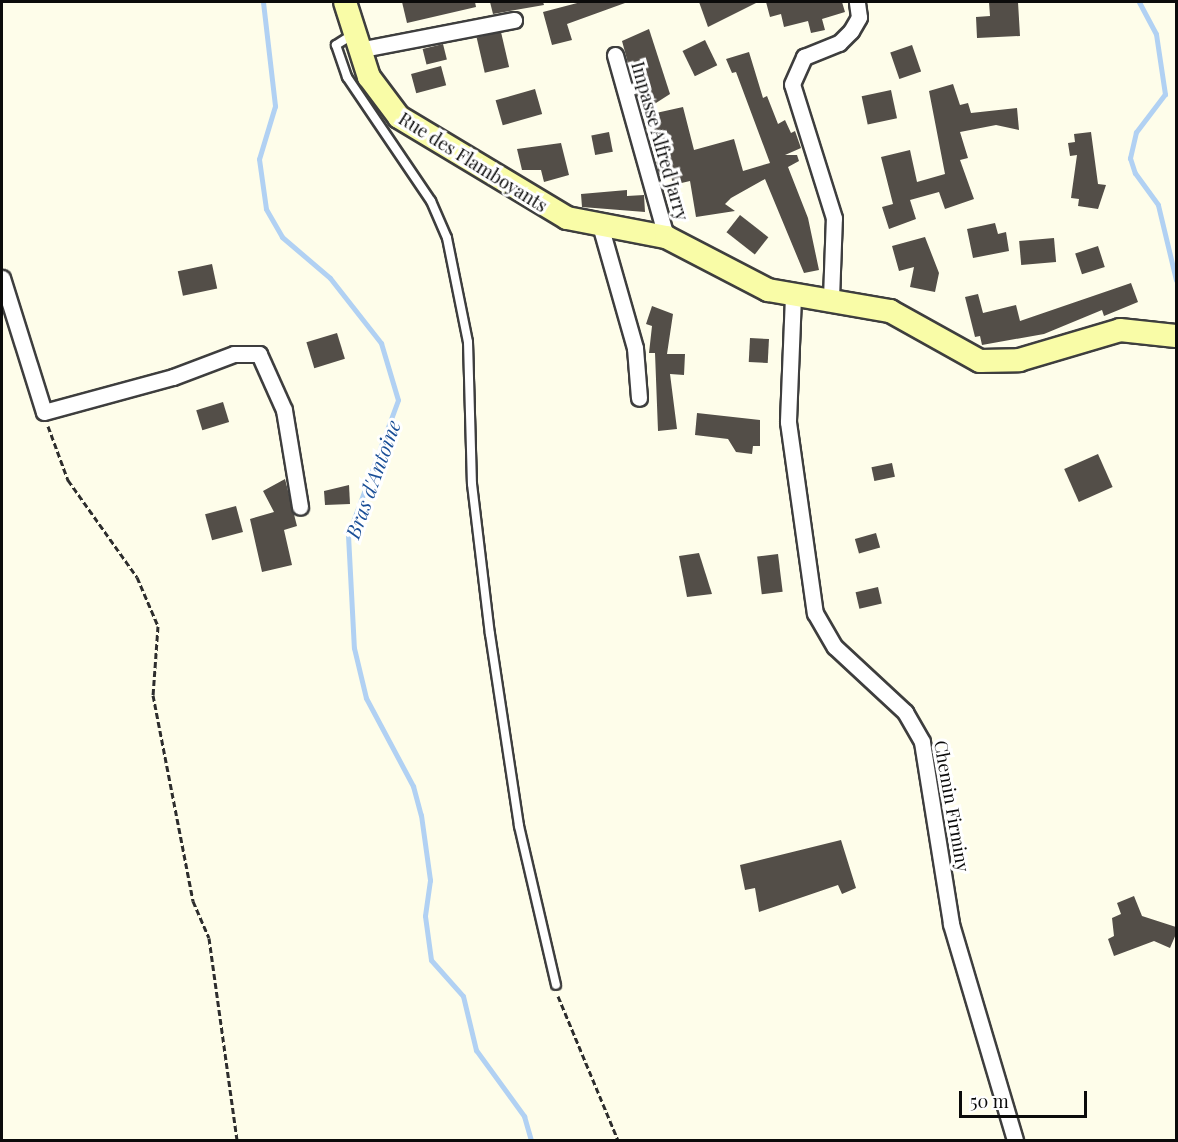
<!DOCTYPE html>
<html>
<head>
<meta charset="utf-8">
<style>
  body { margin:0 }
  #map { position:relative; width:1178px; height:1142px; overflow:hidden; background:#fefdea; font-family:"Playfair Display",serif }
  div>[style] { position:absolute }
  .stream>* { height:5px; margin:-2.5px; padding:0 2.5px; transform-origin:2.5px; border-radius:2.5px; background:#b1d1f3 }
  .building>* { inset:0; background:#534e48; transform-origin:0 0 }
  .path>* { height:3px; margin-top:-1.5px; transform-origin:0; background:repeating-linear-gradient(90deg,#2d2d2d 0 6px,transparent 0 9px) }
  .roads { filter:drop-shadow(2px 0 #3e3e3e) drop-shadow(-2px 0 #3e3e3e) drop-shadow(0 2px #3e3e3e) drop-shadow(0 -2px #3e3e3e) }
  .service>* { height:8px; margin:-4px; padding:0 4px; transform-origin:4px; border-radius:4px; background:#fff }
  .minor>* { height:15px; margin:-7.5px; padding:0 7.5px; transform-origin:7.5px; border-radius:7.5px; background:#fff }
  .secondary>* { height:22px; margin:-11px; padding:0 11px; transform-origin:11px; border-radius:11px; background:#f9fca7 }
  span { translate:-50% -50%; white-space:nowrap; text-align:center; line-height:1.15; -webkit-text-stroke:6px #fff; paint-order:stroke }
  .street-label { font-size:18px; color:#0b0b0b }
  .water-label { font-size:20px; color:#1a4f97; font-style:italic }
  .frame { position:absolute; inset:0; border:3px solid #0b0b0b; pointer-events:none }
  .scale { position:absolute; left:959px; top:1091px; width:128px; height:27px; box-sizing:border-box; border:3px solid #0b0b0b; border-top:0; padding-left:8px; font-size:18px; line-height:21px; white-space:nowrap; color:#0b0b0b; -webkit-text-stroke:4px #fff; paint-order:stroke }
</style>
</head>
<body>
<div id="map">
  <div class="stream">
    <i style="left:263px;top:2px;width:105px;rotate:83.4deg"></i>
    <i style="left:275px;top:106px;width:55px;rotate:106.8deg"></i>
    <i style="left:259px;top:159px;width:50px;rotate:82deg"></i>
    <i style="left:266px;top:209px;width:32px;rotate:60deg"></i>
    <i style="left:282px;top:237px;width:63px;rotate:40.5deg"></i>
    <i style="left:330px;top:278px;width:83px;rotate:51.9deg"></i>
    <i style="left:381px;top:343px;width:59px;rotate:73.4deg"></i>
    <i style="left:398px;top:400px;width:144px;rotate:110.3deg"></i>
    <i style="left:348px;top:535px;width:113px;rotate:87deg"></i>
    <i style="left:354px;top:648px;width:51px;rotate:76.5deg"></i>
    <i style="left:366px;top:698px;width:100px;rotate:61.9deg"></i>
    <i style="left:413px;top:786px;width:30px;rotate:75deg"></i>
    <i style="left:421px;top:815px;width:66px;rotate:82.1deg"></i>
    <i style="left:430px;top:880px;width:36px;rotate:98deg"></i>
    <i style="left:425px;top:916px;width:44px;rotate:82.2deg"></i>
    <i style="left:431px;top:960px;width:48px;rotate:48.4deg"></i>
    <i style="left:463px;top:996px;width:56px;rotate:76.5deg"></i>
    <i style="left:476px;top:1050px;width:82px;rotate:54deg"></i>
    <i style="left:524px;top:1116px;width:25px;rotate:74deg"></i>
    <i style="left:1139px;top:2px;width:36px;rotate:62deg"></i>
    <i style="left:1156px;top:34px;width:61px;rotate:81.5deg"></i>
    <i style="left:1165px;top:94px;width:48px;rotate:127.3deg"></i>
    <i style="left:1136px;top:132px;width:27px;rotate:103deg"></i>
    <i style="left:1130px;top:158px;width:16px;rotate:72deg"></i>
    <i style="left:1135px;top:173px;width:39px;rotate:54deg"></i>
    <i style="left:1158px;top:205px;width:77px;rotate:76.5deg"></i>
  </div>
  <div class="building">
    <i style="clip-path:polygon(402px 2px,475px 2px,476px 7px,407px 23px)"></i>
    <i style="clip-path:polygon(490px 2px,543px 2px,544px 5px,493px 14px)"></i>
    <i style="clip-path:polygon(581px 2px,625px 3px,567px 24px,572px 40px,552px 45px,543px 12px)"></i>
    <i style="clip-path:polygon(699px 2px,758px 2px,708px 27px)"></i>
    <i style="clip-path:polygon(766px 2px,842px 2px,845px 12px,822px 19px,825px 30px,811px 33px,808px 21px,784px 27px,781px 14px,770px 17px)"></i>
    <i style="clip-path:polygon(989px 2px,1018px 2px,1020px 36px,977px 38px,976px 17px,990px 16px)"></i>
    <i style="clip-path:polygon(649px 29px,670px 94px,645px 110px,639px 104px,622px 41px)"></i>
    <i style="left:501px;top:32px;width:36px;height:25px;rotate:77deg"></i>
    <i style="left:705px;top:40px;width:28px;height:25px;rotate:64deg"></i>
    <i style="left:443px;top:44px;width:16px;height:21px;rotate:76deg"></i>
    <i style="left:912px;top:45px;width:28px;height:23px;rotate:71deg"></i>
    <i style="clip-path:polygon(749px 52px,763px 98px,767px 96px,778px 124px,785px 120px,791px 133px,795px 131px,801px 148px,785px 155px,797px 155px,799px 161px,788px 167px,808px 218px,819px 270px,804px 273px,765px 179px,731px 198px,725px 204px,735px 211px,696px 217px,690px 181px,673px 185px,670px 171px,659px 175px,647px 115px,683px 107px,694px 150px,734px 139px,743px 171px,770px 163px,736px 72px,732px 73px,726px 59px)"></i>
    <i style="left:441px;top:66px;width:20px;height:31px;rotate:75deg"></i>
    <i style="clip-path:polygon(953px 84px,960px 105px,968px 103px,971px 113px,1017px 108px,1019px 130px,996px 125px,960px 132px,968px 158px,960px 160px,974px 199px,945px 209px,939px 192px,910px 200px,916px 219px,889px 229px,882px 207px,893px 204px,881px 157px,910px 150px,917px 182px,945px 174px,929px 91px)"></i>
    <i style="left:535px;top:89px;width:26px;height:41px;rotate:74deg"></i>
    <i style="left:891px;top:90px;width:29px;height:30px;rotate:78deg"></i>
    <i style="left:609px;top:132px;width:20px;height:18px;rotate:79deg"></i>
    <i style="clip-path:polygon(1091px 132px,1098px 184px,1106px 185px,1098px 209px,1078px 206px,1079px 199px,1071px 198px,1077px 155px,1070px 156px,1068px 143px,1075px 142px,1074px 134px)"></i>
    <i style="clip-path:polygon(561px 143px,569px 175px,544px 182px,541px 170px,522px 170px,517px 149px)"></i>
    <i style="clip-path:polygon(627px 190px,627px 196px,644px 195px,645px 212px,582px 207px,581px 194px)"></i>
    <i style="left:740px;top:215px;width:36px;height:22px;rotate:38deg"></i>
    <i style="clip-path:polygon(995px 223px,998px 234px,1006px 232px,1009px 251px,973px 258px,967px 229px)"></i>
    <i style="clip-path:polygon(925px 237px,939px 273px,935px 292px,910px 287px,914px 267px,899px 271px,892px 246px)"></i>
    <i style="left:1054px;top:238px;width:24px;height:35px;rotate:85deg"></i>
    <i style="left:1098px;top:246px;width:22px;height:24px;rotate:72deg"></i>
    <i style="left:212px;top:264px;width:25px;height:35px;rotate:78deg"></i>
    <i style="clip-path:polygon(1131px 283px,1138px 302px,1104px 316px,1102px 310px,1044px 334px,982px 345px,980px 336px,975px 337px,965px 297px,978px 294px,983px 313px,1016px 305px,1020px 321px)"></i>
    <i style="clip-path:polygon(652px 306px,673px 314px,667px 354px,685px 354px,684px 375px,670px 374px,677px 429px,658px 431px,655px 353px,649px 353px,652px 326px,646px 324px)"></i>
    <i style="left:337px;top:333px;width:27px;height:32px;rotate:73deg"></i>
    <i style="left:750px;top:338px;width:19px;height:24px;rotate:3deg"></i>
    <i style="left:223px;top:402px;width:21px;height:28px;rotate:73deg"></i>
    <i style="clip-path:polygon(697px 413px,760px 420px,760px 446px,753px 446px,752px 454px,736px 452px,728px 439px,695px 435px)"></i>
    <i style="left:1098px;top:454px;width:36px;height:37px;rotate:66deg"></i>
    <i style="left:892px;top:463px;width:14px;height:21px;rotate:78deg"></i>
    <i style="clip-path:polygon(285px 479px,297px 526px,284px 530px,292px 565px,262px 572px,250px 519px,274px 512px,263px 491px)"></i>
    <i style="clip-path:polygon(349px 485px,350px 504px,325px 505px,324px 491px)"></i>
    <i style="left:236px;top:506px;width:27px;height:32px;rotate:75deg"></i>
    <i style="left:876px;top:533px;width:15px;height:22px;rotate:74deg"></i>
    <i style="clip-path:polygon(699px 553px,712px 594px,687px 597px,679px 556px)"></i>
    <i style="left:778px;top:554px;width:38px;height:21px;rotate:83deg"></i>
    <i style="left:878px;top:587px;width:17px;height:23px;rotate:77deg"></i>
    <i style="clip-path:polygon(841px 840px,856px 888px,842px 894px,838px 885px,759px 912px,755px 888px,745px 890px,740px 865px)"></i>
    <i style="clip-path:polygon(1134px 896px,1142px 916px,1176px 927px,1176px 934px,1170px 948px,1154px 941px,1114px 956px,1108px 939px,1114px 936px,1112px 918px,1121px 914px,1117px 903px)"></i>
  </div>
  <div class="path">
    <i style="left:48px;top:426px;width:58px;rotate:69.7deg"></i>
    <i style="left:68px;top:480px;width:119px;rotate:54.6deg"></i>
    <i style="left:137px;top:577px;width:53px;rotate:66.8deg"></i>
    <i style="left:158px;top:626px;width:69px;rotate:94.1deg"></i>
    <i style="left:153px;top:695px;width:210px;rotate:79deg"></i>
    <i style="left:193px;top:901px;width:40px;rotate:66.6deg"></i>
    <i style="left:209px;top:938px;width:204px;rotate:82.1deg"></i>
    <i style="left:558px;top:996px;width:156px;rotate:67.4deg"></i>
  </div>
  <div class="roads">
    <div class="service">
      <i style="left:352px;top:35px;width:19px;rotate:148deg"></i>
      <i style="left:336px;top:45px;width:34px;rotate:71deg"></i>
      <i style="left:347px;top:77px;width:150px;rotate:55.9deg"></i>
      <i style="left:431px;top:201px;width:40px;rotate:66.6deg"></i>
      <i style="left:447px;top:238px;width:106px;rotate:78.6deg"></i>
      <i style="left:468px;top:342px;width:142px;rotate:88.4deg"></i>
      <i style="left:472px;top:484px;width:151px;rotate:83.2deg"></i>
      <i style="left:490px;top:634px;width:194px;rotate:81.4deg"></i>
      <i style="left:519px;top:826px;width:163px;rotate:76.9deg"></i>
    </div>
    <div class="minor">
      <i style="left:358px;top:50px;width:159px;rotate:-10.9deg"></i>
      <i style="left:615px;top:55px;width:189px;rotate:74.3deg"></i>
      <i style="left:600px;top:225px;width:128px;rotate:74.1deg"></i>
      <i style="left:635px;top:348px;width:50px;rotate:85.4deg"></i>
      <i style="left:2px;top:278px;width:140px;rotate:72.6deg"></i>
      <i style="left:44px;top:412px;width:134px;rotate:-15.2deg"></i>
      <i style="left:173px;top:377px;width:65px;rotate:-20.7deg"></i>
      <i style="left:234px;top:354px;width:25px"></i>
      <i style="left:259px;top:354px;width:61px;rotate:65.9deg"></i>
      <i style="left:284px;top:410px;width:98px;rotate:80.6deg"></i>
      <i style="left:793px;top:296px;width:126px;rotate:92.3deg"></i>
      <i style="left:788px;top:422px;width:193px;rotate:82deg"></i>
      <i style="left:815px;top:613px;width:39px;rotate:60deg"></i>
      <i style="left:835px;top:647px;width:96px;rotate:42.9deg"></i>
      <i style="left:905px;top:712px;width:34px;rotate:60deg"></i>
      <i style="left:922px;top:742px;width:184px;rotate:80.9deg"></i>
      <i style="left:951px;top:924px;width:225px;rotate:73.5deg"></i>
      <i style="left:831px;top:298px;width:80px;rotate:-87.9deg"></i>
      <i style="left:834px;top:218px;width:140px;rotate:-107.4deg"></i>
      <i style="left:792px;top:84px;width:30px;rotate:-66deg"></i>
      <i style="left:804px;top:57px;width:38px;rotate:-22deg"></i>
      <i style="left:839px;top:43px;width:17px;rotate:-45deg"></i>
      <i style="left:851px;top:31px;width:16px;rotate:-60deg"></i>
      <i style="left:859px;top:17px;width:15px;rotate:-98deg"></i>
    </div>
    <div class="secondary">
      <i style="left:345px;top:2px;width:79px;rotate:72.3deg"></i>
      <i style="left:369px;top:77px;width:50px;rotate:53.1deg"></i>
      <i style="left:399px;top:117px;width:196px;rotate:31deg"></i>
      <i style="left:567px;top:218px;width:101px;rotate:10.9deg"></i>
      <i style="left:666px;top:237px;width:115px;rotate:27.5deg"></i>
      <i style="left:768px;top:290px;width:124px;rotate:9.8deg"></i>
      <i style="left:890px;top:311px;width:103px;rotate:29.1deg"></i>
      <i style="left:980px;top:361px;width:39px;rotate:-1deg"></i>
      <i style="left:1019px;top:360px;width:105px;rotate:-16.5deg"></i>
      <i style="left:1120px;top:330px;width:56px;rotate:6.1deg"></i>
    </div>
  </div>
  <div class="street-label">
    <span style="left:660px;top:141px;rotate:74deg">Impasse Alfred Jarry</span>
    <span style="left:473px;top:162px;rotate:32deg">Rue des Flamboyants</span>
    <span style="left:952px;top:806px;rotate:80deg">Chemin Firminy</span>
  </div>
  <div class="water-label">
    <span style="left:372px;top:479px;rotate:-70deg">Bras d'Antoine</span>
  </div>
  <div class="frame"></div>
  <div class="scale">50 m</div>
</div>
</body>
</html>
